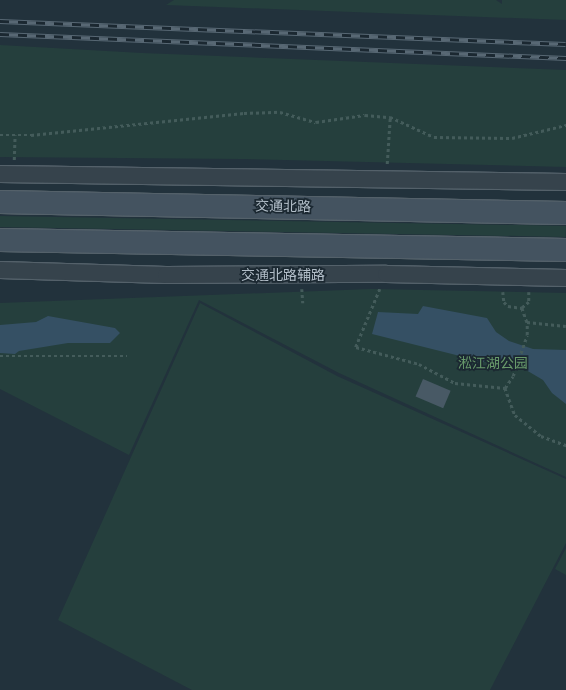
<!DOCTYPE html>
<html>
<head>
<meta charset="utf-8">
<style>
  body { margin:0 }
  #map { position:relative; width:566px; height:690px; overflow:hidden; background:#22323c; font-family:Signika,"Noto Sans SC",sans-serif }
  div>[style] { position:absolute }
  .green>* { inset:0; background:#253f3d; transform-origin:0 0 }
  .water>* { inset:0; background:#355064 }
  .building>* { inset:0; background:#485965; transform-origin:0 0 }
  .path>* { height:2.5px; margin-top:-1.25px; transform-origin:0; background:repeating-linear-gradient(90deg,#445c5b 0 3px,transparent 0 6px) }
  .roads { filter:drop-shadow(1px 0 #54616a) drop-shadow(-1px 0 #54616a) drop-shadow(0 1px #54616a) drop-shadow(0 -1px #54616a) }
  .minor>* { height:16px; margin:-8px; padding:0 8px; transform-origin:8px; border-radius:8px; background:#36434c }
  .secondary>* { height:22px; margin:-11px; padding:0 11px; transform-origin:11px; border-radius:11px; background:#445360 }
  .rail>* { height:4.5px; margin-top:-2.25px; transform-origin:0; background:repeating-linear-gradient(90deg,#1b2831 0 9px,#586874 0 18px); box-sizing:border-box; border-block:1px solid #586874 }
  span { translate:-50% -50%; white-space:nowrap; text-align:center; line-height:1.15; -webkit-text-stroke:3.5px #1b2831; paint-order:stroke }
  .street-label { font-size:14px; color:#b2bec8 }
  .park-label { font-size:14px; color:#689a6b }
</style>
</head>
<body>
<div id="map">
  <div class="green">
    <i style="clip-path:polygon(174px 0,496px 0,502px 4px,566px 4px,566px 20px,166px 5px)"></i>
    <i style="left:502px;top:0;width:64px;height:4px"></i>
    <i style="clip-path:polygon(0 45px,142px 53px,566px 70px,566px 167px,242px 159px,0 157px)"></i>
    <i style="left:0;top:216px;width:566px;height:11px;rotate:1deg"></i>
    <i style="clip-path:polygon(371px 289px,566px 293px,566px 477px,339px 373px,199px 300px,129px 455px,0 389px,0 303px)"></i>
    <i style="clip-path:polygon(200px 303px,337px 376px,566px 479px,566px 543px,490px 690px,192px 690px,58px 620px)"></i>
    <i style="clip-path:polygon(566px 548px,566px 575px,555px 569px)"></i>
  </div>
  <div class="water">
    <i style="clip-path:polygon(423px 306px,487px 318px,496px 332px,509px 341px,533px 349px,566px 350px,566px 404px,552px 393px,543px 380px,526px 370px,504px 367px,372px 334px,378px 312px,418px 314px)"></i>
    <i style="clip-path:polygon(48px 316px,115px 328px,120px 333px,110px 343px,68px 343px,19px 351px,15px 354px,0 353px,0 325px,36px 322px)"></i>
  </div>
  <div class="building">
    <i style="left:423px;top:379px;width:30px;height:19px;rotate:23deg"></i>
  </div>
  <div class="path">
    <i style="left:0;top:135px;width:31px"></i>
    <i style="left:31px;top:135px;width:214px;rotate:-5.9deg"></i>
    <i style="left:244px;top:113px;width:36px;rotate:-2deg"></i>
    <i style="left:280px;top:112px;width:37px;rotate:16deg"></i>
    <i style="left:316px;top:122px;width:49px;rotate:-8.1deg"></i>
    <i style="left:365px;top:115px;width:25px;rotate:5deg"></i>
    <i style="left:390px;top:117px;width:48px;rotate:24.4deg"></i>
    <i style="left:434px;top:137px;width:78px;rotate:0.7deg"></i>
    <i style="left:512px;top:138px;width:56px;rotate:-13.5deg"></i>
    <i style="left:14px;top:160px;width:25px;rotate:-88deg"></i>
    <i style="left:387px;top:164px;width:47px;rotate:-86.3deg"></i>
    <i style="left:302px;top:289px;width:14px;rotate:86deg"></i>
    <i style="left:380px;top:289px;width:63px;rotate:112.5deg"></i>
    <i style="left:356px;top:347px;width:65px;rotate:15.1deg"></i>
    <i style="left:419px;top:364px;width:41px;rotate:27.8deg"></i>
    <i style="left:455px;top:383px;width:50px;rotate:5.7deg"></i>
    <i style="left:505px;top:388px;width:29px;rotate:70deg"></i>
    <i style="left:515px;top:415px;width:33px;rotate:39deg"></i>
    <i style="left:541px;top:436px;width:27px;rotate:20deg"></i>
    <i style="left:503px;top:292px;width:10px;rotate:84deg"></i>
    <i style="left:504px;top:302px;width:6px;rotate:45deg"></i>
    <i style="left:508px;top:306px;width:14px;rotate:8deg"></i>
    <i style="left:529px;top:292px;width:10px;rotate:90deg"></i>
    <i style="left:529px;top:302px;width:9px;rotate:139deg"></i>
    <i style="left:522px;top:308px;width:15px;rotate:70deg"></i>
    <i style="left:527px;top:322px;width:39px;rotate:6deg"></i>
    <i style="left:0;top:356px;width:127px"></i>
    <i style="left:505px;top:388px;width:14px;rotate:-56deg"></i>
    <i style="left:513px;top:376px;width:43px;rotate:-71.1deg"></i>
    <i style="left:527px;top:335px;width:13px;rotate:-90deg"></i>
  </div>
  <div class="roads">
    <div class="minor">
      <i style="left:0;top:174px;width:566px;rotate:0.81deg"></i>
      <i style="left:0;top:270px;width:166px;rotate:1.7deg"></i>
      <i style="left:166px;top:275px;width:220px;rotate:-0.3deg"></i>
      <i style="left:386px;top:274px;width:180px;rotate:1.3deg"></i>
    </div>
    <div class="secondary">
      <i style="left:0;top:202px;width:566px;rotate:1.11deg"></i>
      <i style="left:0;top:240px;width:566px;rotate:1.01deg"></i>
    </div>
  </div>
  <div class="rail">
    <i style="left:0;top:21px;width:566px;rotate:2.33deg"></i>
    <i style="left:0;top:34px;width:567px;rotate:2.43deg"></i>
  </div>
  <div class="street-label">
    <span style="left:283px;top:207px;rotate:1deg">交通北路</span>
    <span style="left:283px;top:276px">交通北路辅路</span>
  </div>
  <div class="park-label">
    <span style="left:493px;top:364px">淞江湖公园</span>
  </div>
</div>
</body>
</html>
